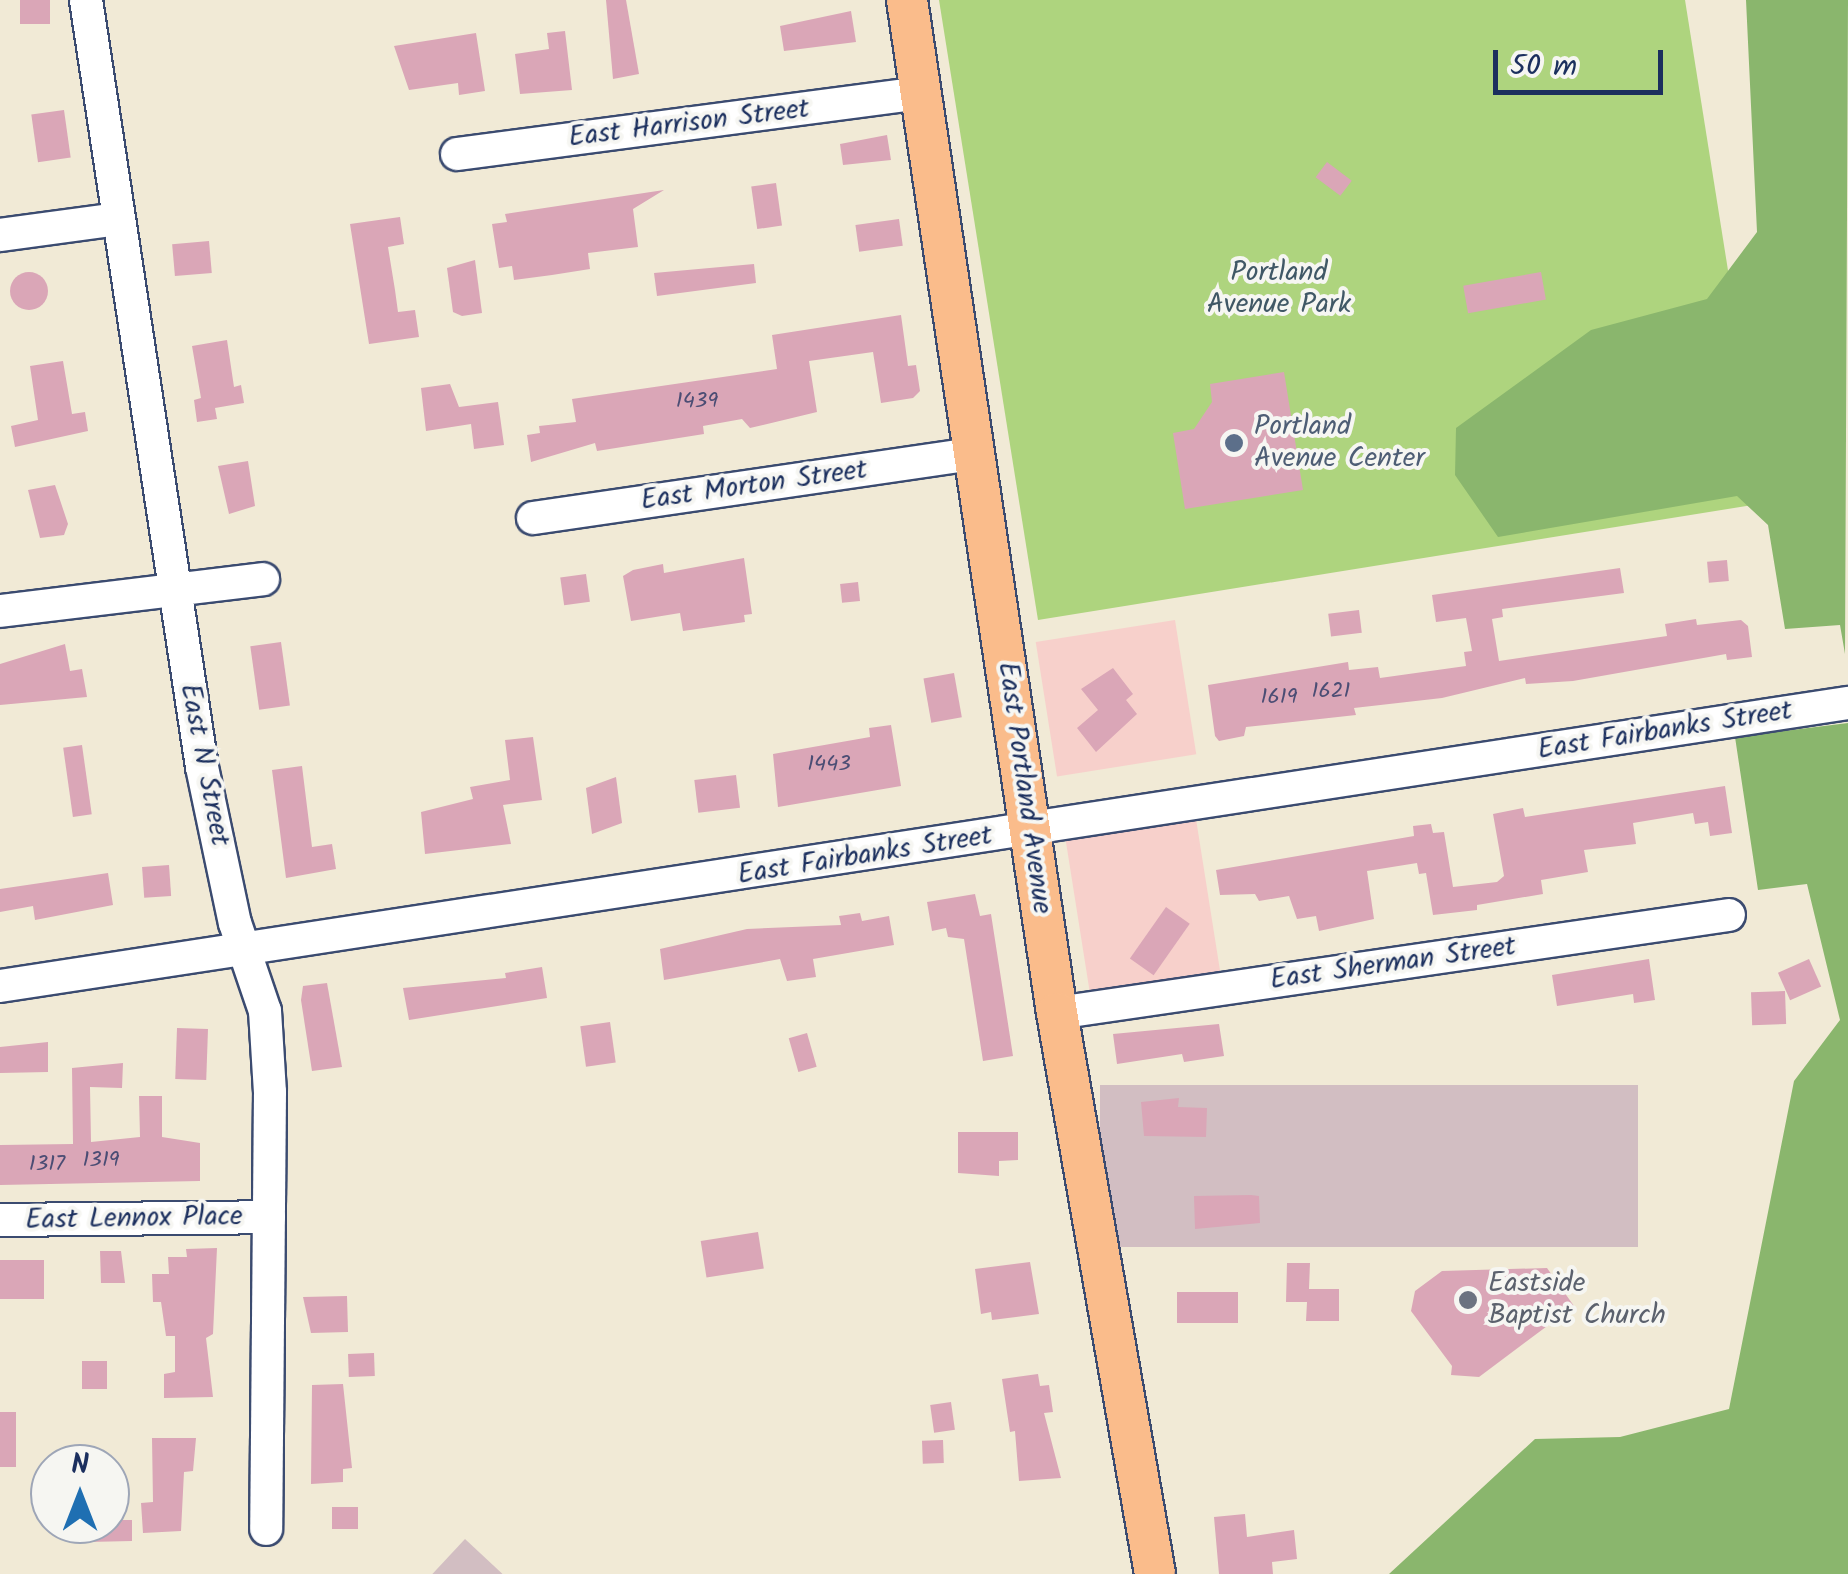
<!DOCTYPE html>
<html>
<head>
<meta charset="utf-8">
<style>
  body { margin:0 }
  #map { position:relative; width:1848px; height:1574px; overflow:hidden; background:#f1ead6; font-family:Kalam,sans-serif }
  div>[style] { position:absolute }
  .built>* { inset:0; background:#f7d0cb; transform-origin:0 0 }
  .industrial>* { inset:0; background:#d2bec2; transform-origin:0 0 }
  .green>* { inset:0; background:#aed47e }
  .forest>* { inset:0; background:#8ab66d }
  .building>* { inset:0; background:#daa6b7; transform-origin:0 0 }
  .round { border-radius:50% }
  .roads { filter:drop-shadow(2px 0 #3b4b70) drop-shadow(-2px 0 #3b4b70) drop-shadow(0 2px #3b4b70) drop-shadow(0 -2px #3b4b70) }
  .minor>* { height:32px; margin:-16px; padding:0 16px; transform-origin:16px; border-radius:16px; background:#fff }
  .major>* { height:40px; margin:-20px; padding:0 20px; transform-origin:20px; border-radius:20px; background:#fabc8b }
  .dots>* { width:28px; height:28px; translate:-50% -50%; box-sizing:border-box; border:5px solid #f6f6f2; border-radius:50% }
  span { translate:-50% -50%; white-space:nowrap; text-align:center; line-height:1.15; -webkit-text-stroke:8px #f6f6f2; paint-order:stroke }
  .number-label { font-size:22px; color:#4b4d74 }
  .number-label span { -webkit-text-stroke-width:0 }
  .street-label { font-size:28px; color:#1b2f5e }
  .park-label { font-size:28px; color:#405866 }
  .service-label { font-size:28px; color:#4e5e75 }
  .left { translate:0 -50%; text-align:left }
  .worship-label { font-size:28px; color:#5b616d }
  .north { position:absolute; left:30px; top:1444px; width:100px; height:100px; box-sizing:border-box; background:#f6f6f2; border:2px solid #9ea6b7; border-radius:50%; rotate:0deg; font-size:28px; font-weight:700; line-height:40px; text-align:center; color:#1b2f5e }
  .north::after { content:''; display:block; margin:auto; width:35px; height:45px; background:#1f6fb2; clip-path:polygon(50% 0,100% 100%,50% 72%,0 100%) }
  .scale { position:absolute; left:1493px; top:50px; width:170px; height:45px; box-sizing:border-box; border:5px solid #1b2f5e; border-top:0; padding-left:12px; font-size:30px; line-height:35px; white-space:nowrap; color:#1b2f5e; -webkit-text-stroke:8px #f6f6f2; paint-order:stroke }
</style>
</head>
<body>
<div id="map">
  <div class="built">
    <i style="left:1175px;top:620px;width:136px;height:141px;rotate:81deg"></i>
    <i style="left:1196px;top:819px;width:155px;height:132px;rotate:81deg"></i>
  </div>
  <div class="industrial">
    <i style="left:1638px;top:1085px;width:162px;height:538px;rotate:90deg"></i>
    <i style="left:465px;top:1539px;width:51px;height:401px;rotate:43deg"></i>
  </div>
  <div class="green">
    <i style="clip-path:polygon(939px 0,1685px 0,1765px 503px,1038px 620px)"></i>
  </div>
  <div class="forest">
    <i style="clip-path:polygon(1746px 0,1848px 0,1845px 654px,1840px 625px,1785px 629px,1768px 525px,1737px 496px,1498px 537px,1455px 475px,1456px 428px,1591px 330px,1707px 299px,1757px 232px)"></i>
    <i style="clip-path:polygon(1848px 723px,1848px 1574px,1389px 1574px,1535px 1439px,1620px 1437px,1729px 1409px,1794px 1081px,1840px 1020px,1807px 884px,1758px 890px,1735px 737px)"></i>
  </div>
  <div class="building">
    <i style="left:20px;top:0;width:30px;height:24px"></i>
    <i style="clip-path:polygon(606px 0,626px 0,639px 74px,613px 79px)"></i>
    <i style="clip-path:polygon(851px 11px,856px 42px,784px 51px,780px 26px)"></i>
    <i style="clip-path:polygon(565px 31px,572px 90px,520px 94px,515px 54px,549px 49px,547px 33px)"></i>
    <i style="clip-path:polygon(476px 33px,485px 91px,459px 95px,458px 83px,409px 90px,394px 46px)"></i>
    <i style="left:64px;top:110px;width:48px;height:33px;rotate:82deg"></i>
    <i style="clip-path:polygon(887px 135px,891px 160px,843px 165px,840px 144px)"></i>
    <i style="left:1327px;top:162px;width:31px;height:19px;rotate:37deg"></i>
    <i style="left:776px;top:183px;width:43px;height:25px;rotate:82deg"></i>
    <i style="clip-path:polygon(664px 190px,633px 209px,638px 247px,588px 253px,590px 269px,552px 275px,514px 280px,512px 266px,499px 268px,492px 224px,507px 222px,505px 214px)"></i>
    <i style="clip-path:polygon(400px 217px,404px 244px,388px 247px,395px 290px,398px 312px,415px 310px,419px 337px,369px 344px,350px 224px)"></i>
    <i style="left:899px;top:219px;width:27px;height:44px;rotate:82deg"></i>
    <i style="left:209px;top:241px;width:32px;height:37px;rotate:85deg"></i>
    <i style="clip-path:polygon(475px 260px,482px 313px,462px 316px,453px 312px,447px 268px)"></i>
    <i style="clip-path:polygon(754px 264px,756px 283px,657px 296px,654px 273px)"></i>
    <i class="round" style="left:10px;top:272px;width:38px;height:38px"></i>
    <i style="left:1541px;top:272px;width:28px;height:79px;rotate:80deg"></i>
    <i style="clip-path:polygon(901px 315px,908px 366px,916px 365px,920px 391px,913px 398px,881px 403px,873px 352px,809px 361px,817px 412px,750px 428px,742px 419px,703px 426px,704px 434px,597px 451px,595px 443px,531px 462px,527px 435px,540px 433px,539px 426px,576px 422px,572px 399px,777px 369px,772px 335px)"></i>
    <i style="clip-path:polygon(227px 340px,234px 387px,241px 385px,244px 403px,215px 408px,217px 419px,197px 422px,194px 400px,201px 398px,192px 346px)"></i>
    <i style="clip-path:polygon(63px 361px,72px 414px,85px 412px,88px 431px,15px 447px,11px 426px,38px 420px,30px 366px)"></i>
    <i style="clip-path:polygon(1284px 372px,1303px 490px,1185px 509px,1173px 433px,1194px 429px,1212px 402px,1210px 384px)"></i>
    <i style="clip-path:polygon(450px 384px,459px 407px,498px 402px,504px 445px,474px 449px,471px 424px,426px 431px,421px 388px)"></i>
    <i style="clip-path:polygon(248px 461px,255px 506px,229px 514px,218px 466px)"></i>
    <i style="clip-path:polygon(55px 485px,68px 524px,64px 535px,40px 538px,28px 490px)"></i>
    <i style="clip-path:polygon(744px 558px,752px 614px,744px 615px,745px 622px,683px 631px,680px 613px,631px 621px,623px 576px,633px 570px,663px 564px,664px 573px)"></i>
    <i style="left:1727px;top:560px;width:21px;height:20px;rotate:85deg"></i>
    <i style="clip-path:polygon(1620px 568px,1624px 593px,1502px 609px,1503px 617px,1492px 619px,1499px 661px,1667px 636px,1665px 624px,1696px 619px,1697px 625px,1741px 620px,1748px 626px,1752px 657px,1727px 660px,1726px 654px,1573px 681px,1526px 684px,1525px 678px,1442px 698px,1354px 708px,1356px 715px,1246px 727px,1244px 736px,1219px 741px,1215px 736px,1208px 685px,1348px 662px,1349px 670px,1378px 667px,1380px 678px,1466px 666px,1464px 652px,1472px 651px,1466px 618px,1436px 622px,1432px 595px)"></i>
    <i style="left:586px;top:574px;width:28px;height:26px;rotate:82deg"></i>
    <i style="left:858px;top:582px;width:19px;height:18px;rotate:84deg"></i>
    <i style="left:1359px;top:610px;width:23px;height:31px;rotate:83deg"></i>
    <i style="left:281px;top:642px;width:64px;height:31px;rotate:82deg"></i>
    <i style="clip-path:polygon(65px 644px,70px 671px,82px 669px,87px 697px,0 705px,0 664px)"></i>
    <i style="clip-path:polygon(1113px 668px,1133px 694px,1126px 700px,1137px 714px,1096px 752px,1077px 728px,1098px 710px,1081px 689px)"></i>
    <i style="left:954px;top:673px;width:45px;height:31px;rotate:80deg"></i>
    <i style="clip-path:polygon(891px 725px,901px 786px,778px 807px,773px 754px,870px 737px,869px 728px)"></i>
    <i style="clip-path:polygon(533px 737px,542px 800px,503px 805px,511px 844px,425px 854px,421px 812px,473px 799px,470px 787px,510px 780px,505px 740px)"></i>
    <i style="left:82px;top:745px;width:70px;height:19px;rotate:82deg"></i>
    <i style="clip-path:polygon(302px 766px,312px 847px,332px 844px,336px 869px,286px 878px,272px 770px)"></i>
    <i style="left:736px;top:775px;width:33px;height:42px;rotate:83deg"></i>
    <i style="clip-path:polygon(616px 777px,622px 823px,592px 834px,586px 788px)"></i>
    <i style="clip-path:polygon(1725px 786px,1732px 833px,1710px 836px,1708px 822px,1695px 824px,1693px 813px,1633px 823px,1636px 844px,1584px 850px,1588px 872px,1541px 880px,1543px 894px,1477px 905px,1477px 910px,1433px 915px,1426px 873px,1419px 874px,1417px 863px,1367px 871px,1374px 919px,1319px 931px,1316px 916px,1297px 919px,1289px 896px,1259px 901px,1255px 894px,1220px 895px,1216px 870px,1414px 836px,1413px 826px,1431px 824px,1433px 833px,1444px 832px,1453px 887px,1497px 882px,1504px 876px,1493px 814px,1523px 808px,1525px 817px)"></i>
    <i style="left:169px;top:865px;width:31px;height:27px;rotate:86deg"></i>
    <i style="clip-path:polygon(108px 873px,113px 905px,35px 920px,33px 906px,0 912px,0 889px)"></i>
    <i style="clip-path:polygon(975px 894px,980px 916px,991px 914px,1013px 1056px,983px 1061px,964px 939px,948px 937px,946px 928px,932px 931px,927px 902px)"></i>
    <i style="left:1166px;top:907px;width:29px;height:63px;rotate:35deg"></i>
    <i style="clip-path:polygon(860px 913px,862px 921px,889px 916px,894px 945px,813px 959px,816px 977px,787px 981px,780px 959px,664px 980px,660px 949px,747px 929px,841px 925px,839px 916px)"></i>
    <i style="clip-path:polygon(1649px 959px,1655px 1000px,1634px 1003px,1633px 994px,1557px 1006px,1552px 975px)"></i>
    <i style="left:1809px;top:959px;width:30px;height:34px;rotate:66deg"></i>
    <i style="clip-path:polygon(542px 967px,547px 998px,409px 1020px,403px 988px,506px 978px,505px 973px)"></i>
    <i style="clip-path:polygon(327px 983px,342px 1067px,312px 1071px,301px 1000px,303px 986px)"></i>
    <i style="left:1785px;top:991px;width:33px;height:34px;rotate:88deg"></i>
    <i style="left:610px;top:1022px;width:41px;height:30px;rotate:82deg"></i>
    <i style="clip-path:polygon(1219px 1024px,1224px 1056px,1184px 1062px,1182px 1054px,1117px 1064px,1113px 1034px)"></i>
    <i style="left:208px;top:1029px;width:51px;height:31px;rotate:92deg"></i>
    <i style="left:807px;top:1033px;width:35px;height:19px;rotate:74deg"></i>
    <i style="clip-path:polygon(48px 1042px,48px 1072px,0 1073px,0 1047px)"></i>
    <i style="clip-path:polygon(123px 1063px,122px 1088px,90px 1087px,91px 1142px,140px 1137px,139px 1096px,162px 1096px,162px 1137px,200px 1143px,200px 1181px,0 1185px,0 1145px,73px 1144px,72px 1068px)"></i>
    <i style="clip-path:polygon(1179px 1098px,1178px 1107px,1207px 1108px,1206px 1137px,1144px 1136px,1141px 1102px)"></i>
    <i style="clip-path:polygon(958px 1132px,1018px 1132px,1018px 1160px,999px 1161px,999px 1176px,958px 1173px)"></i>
    <i style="clip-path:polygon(1251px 1195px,1259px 1196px,1260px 1223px,1195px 1229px,1194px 1196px)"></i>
    <i style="left:758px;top:1232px;width:37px;height:58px;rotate:81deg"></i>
    <i style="clip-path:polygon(217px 1248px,213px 1334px,206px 1338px,213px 1397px,164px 1398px,164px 1374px,175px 1372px,175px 1336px,166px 1336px,161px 1302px,153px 1302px,152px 1274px,169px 1274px,168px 1257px,187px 1257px,186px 1249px)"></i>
    <i style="clip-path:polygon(100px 1251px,121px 1251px,125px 1283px,101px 1283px)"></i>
    <i style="left:0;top:1260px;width:44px;height:39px"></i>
    <i style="clip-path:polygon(1030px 1262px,1039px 1314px,992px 1320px,991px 1312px,981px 1314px,975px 1269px)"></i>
    <i style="clip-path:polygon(1287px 1263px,1310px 1263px,1309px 1289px,1339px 1289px,1339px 1321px,1306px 1321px,1307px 1302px,1286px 1302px)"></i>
    <i style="clip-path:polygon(1547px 1268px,1574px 1306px,1479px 1377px,1451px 1375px,1452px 1366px,1411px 1311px,1415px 1291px,1442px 1271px)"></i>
    <i style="left:1177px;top:1292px;width:61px;height:31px"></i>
    <i style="clip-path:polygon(347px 1296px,348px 1332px,311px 1333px,303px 1297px)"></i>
    <i style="left:374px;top:1353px;width:23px;height:26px;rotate:88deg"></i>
    <i style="left:82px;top:1361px;width:25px;height:28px"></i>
    <i style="clip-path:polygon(1038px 1374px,1040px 1386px,1049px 1385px,1053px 1412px,1044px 1413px,1061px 1478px,1019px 1481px,1015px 1431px,1010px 1432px,1002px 1379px)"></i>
    <i style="clip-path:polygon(343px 1384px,352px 1468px,343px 1469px,343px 1482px,311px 1484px,312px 1385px)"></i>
    <i style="left:951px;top:1402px;width:28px;height:21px;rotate:82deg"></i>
    <i style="left:0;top:1412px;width:16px;height:55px"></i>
    <i style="clip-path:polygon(152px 1438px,196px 1438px,193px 1471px,184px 1472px,181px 1531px,143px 1533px,141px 1503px,153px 1502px)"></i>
    <i style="left:943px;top:1440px;width:23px;height:21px;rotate:88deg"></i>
    <i style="left:358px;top:1507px;width:22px;height:26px;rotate:90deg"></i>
    <i style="clip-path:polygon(1245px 1514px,1247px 1537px,1294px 1530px,1297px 1559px,1272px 1562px,1273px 1574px,1219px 1574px,1214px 1517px)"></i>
    <i style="clip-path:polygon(110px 1520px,132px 1520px,132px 1541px,88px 1542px,88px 1524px)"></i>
  </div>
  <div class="roads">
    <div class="minor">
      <i style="left:86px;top:0;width:776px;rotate:81.4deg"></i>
      <i style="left:202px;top:767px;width:159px;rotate:78.1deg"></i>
      <i style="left:235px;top:923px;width:93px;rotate:71.2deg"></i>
      <i style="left:265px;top:1011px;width:81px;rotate:86.5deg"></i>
      <i style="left:270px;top:1092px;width:437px;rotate:90.5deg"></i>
      <i style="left:457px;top:154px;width:468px;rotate:-7.5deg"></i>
      <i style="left:0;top:235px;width:119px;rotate:-7.7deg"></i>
      <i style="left:533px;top:518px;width:446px;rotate:-8.3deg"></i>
      <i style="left:0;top:611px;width:265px;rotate:-6.9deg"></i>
      <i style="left:0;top:986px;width:1870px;rotate:-8.71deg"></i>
      <i style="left:1057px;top:1013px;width:679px;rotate:-8.3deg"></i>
      <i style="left:0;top:1220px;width:269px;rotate:-0.6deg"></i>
    </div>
    <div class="major">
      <i style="left:907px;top:0;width:1024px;rotate:81.58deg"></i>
      <i style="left:1057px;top:1013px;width:569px;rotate:80.09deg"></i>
    </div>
  </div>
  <div class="dots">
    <i style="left:1234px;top:443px;background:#5c6f8a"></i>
    <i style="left:1468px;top:1300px;background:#6b7280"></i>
  </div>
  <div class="number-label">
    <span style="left:697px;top:402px">1439</span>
    <span style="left:1331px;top:692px">1621</span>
    <span style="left:1279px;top:698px">1619</span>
    <span style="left:829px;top:765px">1443</span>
    <span style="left:101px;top:1161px">1319</span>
    <span style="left:47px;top:1165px">1317</span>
  </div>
  <div class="street-label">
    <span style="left:689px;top:124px;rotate:-7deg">East Harrison Street</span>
    <span style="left:754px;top:486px;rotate:-8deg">East Morton Street</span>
    <span style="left:1665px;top:731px;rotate:-9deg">East Fairbanks Street</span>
    <span style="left:204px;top:765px;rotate:79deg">East N Street</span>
    <span style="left:1024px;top:788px;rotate:82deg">East Portland Avenue</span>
    <span style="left:865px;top:856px;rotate:-9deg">East Fairbanks Street</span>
    <span style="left:1393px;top:964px;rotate:-8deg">East Sherman Street</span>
    <span style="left:134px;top:1219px;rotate:-1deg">East Lennox Place</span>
  </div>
  <div class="park-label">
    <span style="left:1279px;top:289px">Portland<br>Avenue Park</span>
  </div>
  <div class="service-label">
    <span class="left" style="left:1254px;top:443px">Portland<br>Avenue Center</span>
  </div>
  <div class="worship-label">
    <span class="left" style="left:1488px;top:1300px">Eastside<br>Baptist Church</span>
  </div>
  <div class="north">N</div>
  <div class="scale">50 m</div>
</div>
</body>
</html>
